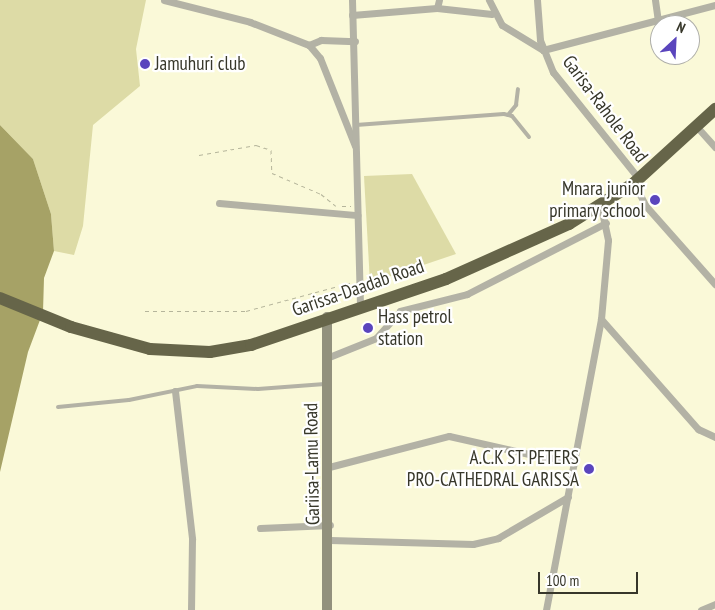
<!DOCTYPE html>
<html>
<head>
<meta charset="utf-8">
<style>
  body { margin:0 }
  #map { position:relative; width:715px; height:610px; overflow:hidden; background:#faf9d8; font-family:"PT Sans Narrow",sans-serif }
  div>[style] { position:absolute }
  .green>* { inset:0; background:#dddba6 }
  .water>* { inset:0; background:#a6a266 }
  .path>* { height:1px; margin-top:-0.5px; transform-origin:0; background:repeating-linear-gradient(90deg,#b5b59b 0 4px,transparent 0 8px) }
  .lane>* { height:4px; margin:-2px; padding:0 2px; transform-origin:2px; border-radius:2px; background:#b3b2a5 }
  .street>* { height:7px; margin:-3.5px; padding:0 3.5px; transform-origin:3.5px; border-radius:3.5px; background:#b3b2a5 }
  .secondary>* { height:10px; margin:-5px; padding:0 5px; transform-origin:5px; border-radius:5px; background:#92917d }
  .highway>* { height:12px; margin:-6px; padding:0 6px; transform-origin:6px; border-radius:6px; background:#666549 }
  .dots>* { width:14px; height:14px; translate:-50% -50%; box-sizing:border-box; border:2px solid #fff; border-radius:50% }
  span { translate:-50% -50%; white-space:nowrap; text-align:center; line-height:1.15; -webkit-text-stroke:4.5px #fff; paint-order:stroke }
  .poi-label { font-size:19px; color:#37372a }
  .left { translate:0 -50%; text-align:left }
  .right { translate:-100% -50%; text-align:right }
  .street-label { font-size:19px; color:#37372a }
  .north { position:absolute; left:650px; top:15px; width:50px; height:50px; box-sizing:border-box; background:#fff; border:1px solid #afafaa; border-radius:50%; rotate:25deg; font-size:14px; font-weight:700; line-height:20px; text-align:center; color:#37372a }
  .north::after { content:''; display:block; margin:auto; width:18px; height:22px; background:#5a45bd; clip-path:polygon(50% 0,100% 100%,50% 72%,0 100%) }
  .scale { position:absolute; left:538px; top:572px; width:100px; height:22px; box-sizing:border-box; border:2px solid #37372a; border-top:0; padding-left:6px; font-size:15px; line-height:18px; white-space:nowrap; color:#37372a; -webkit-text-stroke:4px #fff; paint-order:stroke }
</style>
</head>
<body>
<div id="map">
  <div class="green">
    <i style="clip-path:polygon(0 0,146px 0,136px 49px,140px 86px,93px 125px,83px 226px,74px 255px,54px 251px,51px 214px,33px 159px,0 125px)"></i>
    <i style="clip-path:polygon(412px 174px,456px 254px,370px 283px,364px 176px)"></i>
  </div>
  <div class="water">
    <i style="clip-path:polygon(0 125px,33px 159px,51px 214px,54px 251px,44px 278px,43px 312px,28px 352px,0 472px)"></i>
  </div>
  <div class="path">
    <i style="left:199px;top:155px;width:58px;rotate:-10deg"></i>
    <i style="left:256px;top:145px;width:16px;rotate:18deg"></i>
    <i style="left:271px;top:150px;width:23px;rotate:88deg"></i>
    <i style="left:272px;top:173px;width:53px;rotate:23.2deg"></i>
    <i style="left:321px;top:194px;width:19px;rotate:39deg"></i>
    <i style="left:342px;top:206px;width:9px"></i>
    <i style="left:145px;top:311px;width:101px"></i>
    <i style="left:246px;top:311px;width:111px;rotate:-15.2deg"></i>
  </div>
  <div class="lane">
    <i style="left:508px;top:115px;width:13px;rotate:-51deg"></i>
    <i style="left:516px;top:105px;width:16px;rotate:-83deg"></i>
    <i style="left:356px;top:125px;width:148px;rotate:-4.3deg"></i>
    <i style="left:504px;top:114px;width:8px;rotate:14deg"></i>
    <i style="left:512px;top:116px;width:27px;rotate:51deg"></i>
    <i style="left:58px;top:407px;width:71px;rotate:-5.6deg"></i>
    <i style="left:129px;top:400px;width:69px;rotate:-11.6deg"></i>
    <i style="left:197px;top:386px;width:61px;rotate:2.8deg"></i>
    <i style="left:258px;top:389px;width:67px;rotate:-4.3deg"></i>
  </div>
  <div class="street">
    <i style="left:164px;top:0;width:89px;rotate:14.3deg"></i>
    <i style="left:250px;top:22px;width:63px;rotate:21.3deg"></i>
    <i style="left:309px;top:45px;width:17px;rotate:50deg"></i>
    <i style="left:320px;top:58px;width:95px;rotate:68.3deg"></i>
    <i style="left:352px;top:0;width:307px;rotate:88.5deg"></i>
    <i style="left:489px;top:0;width:28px;rotate:63deg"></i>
    <i style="left:502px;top:25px;width:48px;rotate:31.4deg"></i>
    <i style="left:543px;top:50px;width:178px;rotate:-14.7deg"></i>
    <i style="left:537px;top:0;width:40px;rotate:85.7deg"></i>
    <i style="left:540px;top:40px;width:35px;rotate:68deg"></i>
    <i style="left:553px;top:72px;width:137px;rotate:51.2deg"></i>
    <i style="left:655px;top:0;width:22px;rotate:82deg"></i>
    <i style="left:437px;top:8px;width:55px;rotate:6.2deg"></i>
    <i style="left:352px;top:15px;width:85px;rotate:-4.7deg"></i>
    <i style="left:437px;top:8px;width:8px;rotate:-76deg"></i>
    <i style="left:309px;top:45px;width:13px;rotate:-23deg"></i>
    <i style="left:321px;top:40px;width:34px;rotate:2deg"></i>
    <i style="left:697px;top:127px;width:27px;rotate:48deg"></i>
    <i style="left:634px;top:183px;width:25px;rotate:63deg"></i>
    <i style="left:645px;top:205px;width:106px;rotate:48.5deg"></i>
    <i style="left:219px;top:203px;width:139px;rotate:5deg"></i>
    <i style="left:601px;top:319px;width:147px;rotate:48.6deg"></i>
    <i style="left:698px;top:429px;width:19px;rotate:25deg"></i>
    <i style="left:329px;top:357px;width:51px;rotate:-22deg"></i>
    <i style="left:376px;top:338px;width:36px;rotate:-48deg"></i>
    <i style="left:400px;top:311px;width:69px;rotate:-14.2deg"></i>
    <i style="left:467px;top:294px;width:156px;rotate:-27.1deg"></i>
    <i style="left:175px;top:391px;width:149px;rotate:83.4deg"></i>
    <i style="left:192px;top:539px;width:71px;rotate:90.8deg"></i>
    <i style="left:329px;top:467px;width:124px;rotate:-14.5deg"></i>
    <i style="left:449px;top:436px;width:100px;rotate:12.7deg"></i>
    <i style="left:547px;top:458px;width:27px"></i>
    <i style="left:260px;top:528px;width:70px;rotate:-2.5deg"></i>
    <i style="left:330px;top:540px;width:143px;rotate:1.6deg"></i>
    <i style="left:473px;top:544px;width:26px;rotate:-13deg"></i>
    <i style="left:498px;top:538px;width:81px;rotate:-30.4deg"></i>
    <i style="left:546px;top:610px;width:296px;rotate:-79.3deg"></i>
    <i style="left:601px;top:319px;width:79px;rotate:-84.9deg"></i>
    <i style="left:608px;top:240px;width:35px;rotate:-102deg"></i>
    <i style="left:701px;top:610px;width:15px;rotate:-23deg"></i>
  </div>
  <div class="secondary">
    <i style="left:327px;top:610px;width:293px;rotate:-90deg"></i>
  </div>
  <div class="highway">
    <i style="left:0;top:298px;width:77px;rotate:22.2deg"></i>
    <i style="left:71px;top:327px;width:82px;rotate:15.6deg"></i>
    <i style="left:150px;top:349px;width:60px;rotate:2.9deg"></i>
    <i style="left:210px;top:352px;width:42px;rotate:-9.7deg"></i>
    <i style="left:251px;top:345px;width:206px;rotate:-18.7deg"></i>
    <i style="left:446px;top:279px;width:135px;rotate:-24.1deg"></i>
    <i style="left:569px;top:224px;width:77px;rotate:-32.2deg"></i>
    <i style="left:634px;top:183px;width:110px;rotate:-42.4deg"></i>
  </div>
  <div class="dots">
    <i style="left:145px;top:64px;background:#5a45bd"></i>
    <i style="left:655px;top:200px;background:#5a45bd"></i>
    <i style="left:368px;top:328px;background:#5a45bd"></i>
    <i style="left:589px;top:469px;background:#5a45bd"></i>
  </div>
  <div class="poi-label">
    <span class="left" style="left:155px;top:64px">Jamuhuri club</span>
    <span class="right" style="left:645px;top:200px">Mnara junior<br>primary school</span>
    <span class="left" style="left:378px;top:328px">Hass petrol<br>station</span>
    <span class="right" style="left:579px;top:469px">A.C.K ST. PETERS<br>PRO-CATHEDRAL GARISSA</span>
  </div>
  <div class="street-label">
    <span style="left:605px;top:109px;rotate:53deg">Garisa-Rahole Road</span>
    <span style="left:358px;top:288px;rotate:-19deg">Garissa-Daadab Road</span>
    <span style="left:312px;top:464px;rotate:-91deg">Gariisa-Lamu Road</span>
  </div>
  <div class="north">N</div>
  <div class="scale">100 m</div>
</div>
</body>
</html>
